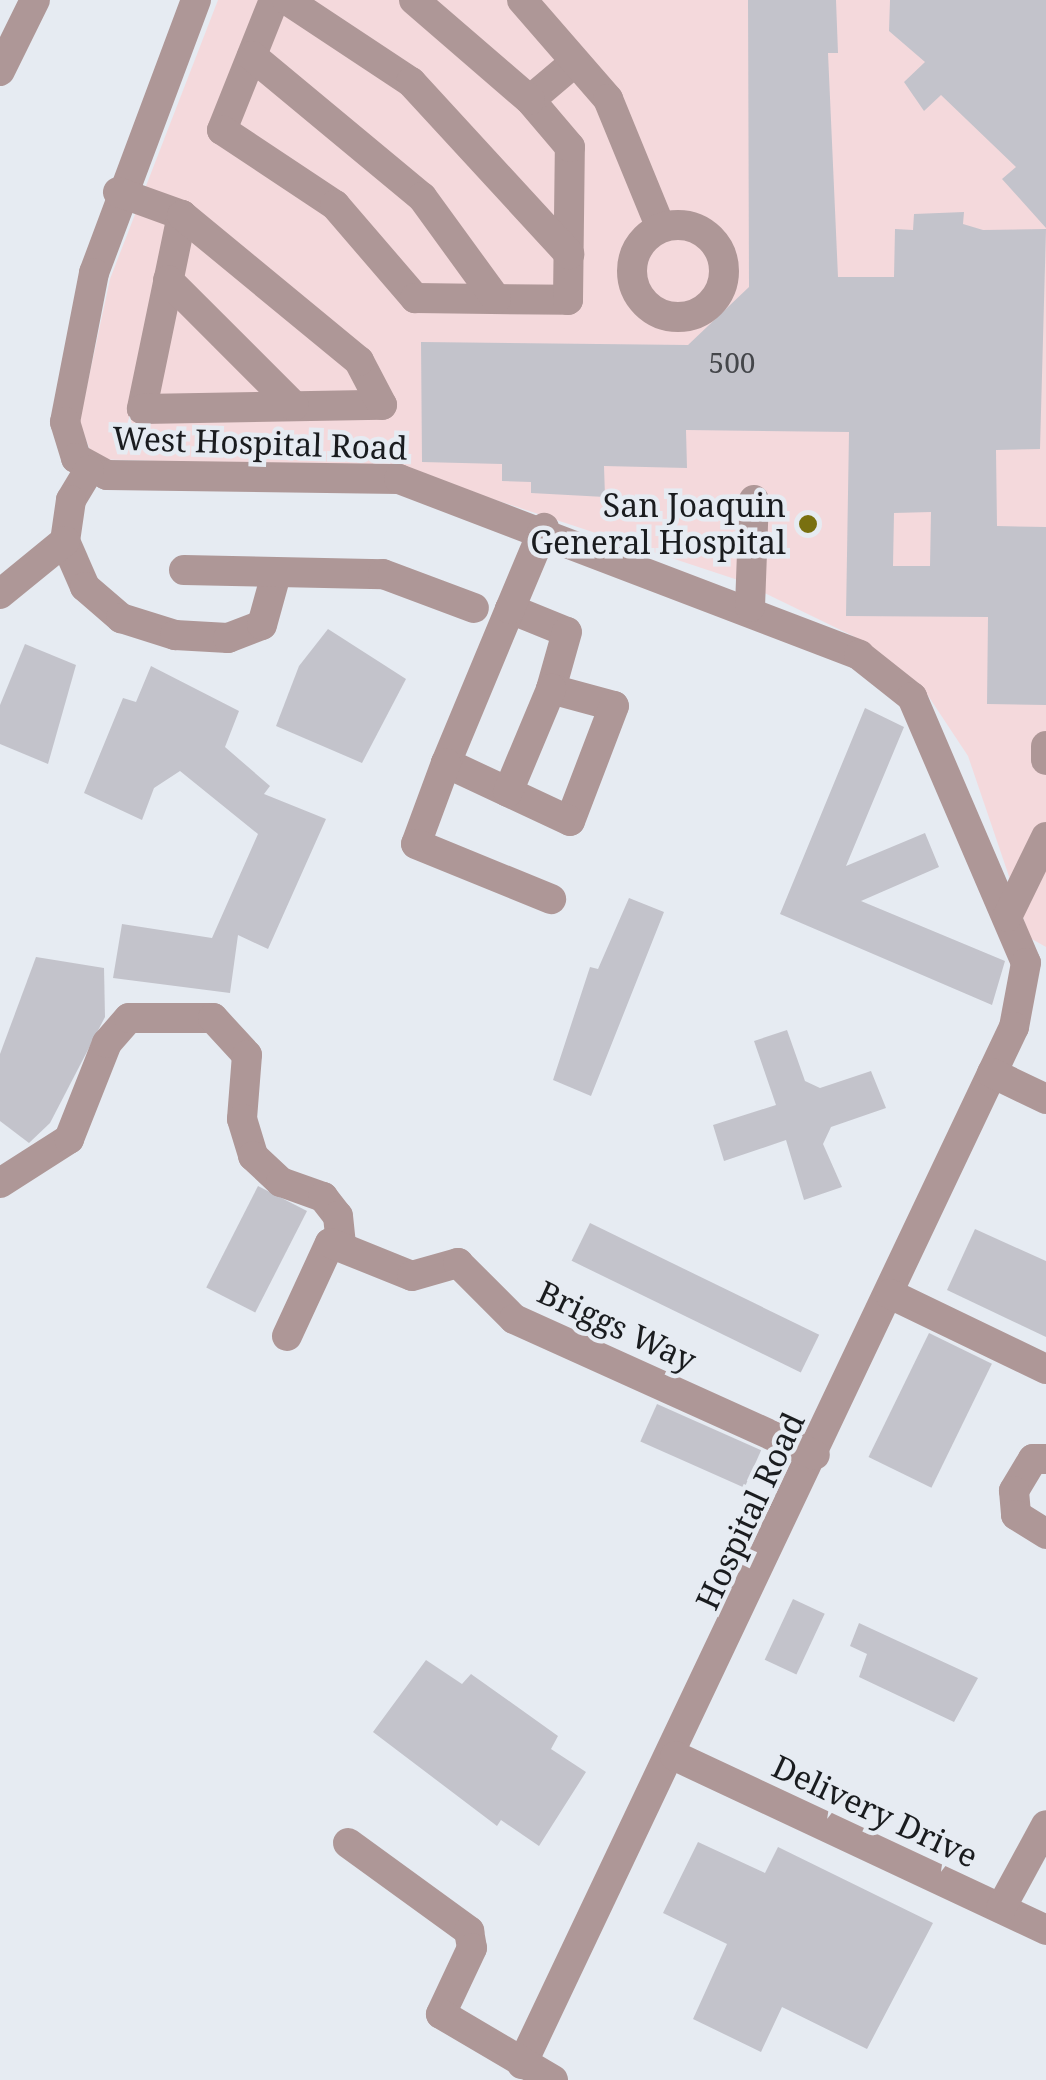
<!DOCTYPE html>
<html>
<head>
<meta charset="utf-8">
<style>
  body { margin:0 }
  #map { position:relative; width:1046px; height:2080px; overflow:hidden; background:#e6ebf2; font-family:"Noto Serif",serif }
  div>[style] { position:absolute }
  .medical>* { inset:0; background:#f4d9dc }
  .building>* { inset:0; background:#c3c3cb; transform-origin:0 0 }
  .minor>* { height:30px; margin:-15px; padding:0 15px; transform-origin:15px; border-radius:15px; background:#ae9797 }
  .minor>.ring { margin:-15px; padding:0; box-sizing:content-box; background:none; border:30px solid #ae9797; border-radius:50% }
  .dots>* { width:28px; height:28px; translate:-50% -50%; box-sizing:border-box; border:5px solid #e6ebf2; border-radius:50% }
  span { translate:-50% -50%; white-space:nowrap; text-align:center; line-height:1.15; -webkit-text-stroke:9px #e6ebf2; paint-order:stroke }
  .number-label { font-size:28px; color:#44464a }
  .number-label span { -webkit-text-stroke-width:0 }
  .street-label { font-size:32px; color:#1a1c1f }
  .poi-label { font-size:32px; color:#1a1c1f }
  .right { translate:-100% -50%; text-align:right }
</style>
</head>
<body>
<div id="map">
  <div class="medical">
    <i style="clip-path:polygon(218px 0,1046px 0,1046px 947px,1030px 938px,968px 756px,921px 685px,853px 636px,738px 580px,402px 469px,94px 459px,79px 423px,110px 279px)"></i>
  </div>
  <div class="building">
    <i style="clip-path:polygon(evenodd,748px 0,836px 0,838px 53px,828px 53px,838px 277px,894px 277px,895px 229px,913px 230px,914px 214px,964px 212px,963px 224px,983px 230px,1046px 229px,1040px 449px,996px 450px,997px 526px,1046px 527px,1046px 705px,987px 704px,988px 617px,846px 616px,849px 432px,686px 430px,687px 468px,604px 466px,605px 497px,531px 493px,531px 482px,502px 481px,502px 464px,422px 462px,421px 342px,688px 345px,749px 287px,748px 0,931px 512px,930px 566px,893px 566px,894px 513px,931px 512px)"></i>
    <i style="clip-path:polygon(890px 0,1046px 0,1046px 228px,1002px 179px,1016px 167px,941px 95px,924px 111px,904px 82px,925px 62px,889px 31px)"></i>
    <i style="clip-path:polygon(328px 629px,406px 679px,362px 763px,276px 726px,299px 666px)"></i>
    <i style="clip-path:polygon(25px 644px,76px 665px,48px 764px,0 744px,0 705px)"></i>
    <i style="clip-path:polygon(151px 666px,239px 711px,225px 747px,270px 786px,264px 794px,326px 819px,268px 949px,238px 935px,230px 993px,113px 978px,122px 924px,212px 938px,258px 834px,180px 771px,154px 788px,142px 820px,84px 793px,123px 698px,136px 702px)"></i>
    <i style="clip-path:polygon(865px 708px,904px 727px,846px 866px,925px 833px,939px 867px,861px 901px,1005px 961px,992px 1005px,780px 914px)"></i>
    <i style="clip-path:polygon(629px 898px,664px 912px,591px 1096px,553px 1080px,590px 967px,598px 969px)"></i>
    <i style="clip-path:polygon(36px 957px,104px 968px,105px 1017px,50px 1123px,29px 1143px,0 1121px,0 1054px)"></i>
    <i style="clip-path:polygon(787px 1030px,805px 1081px,820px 1088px,871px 1071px,886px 1108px,831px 1127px,823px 1144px,842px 1187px,804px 1200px,786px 1140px,724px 1161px,713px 1125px,776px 1105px,754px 1041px)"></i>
    <i style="left:258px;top:1186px;width:55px;height:114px;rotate:27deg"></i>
    <i style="left:590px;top:1223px;width:255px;height:42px;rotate:26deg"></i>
    <i style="clip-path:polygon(975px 1229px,1046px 1261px,1046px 1337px,947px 1290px)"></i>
    <i style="left:929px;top:1333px;width:70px;height:138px;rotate:26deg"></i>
    <i style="left:657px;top:1404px;width:114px;height:41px;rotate:24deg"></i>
    <i style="left:793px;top:1599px;width:35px;height:67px;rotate:25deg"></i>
    <i style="clip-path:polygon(859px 1623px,978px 1678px,954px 1722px,859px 1677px,867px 1654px,850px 1646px)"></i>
    <i style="clip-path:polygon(426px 1660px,462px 1684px,471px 1674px,558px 1736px,551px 1749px,586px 1772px,539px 1846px,501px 1820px,497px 1826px,373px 1732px)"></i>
    <i style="clip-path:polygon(698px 1842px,765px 1873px,778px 1847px,933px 1923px,867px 2049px,782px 2007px,761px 2052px,693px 2019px,727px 1944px,663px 1913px)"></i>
  </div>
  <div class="minor">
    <i style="left:196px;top:0;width:291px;rotate:110.5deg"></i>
    <i style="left:94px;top:273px;width:152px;rotate:101deg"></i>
    <i style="left:65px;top:422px;width:38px;rotate:73deg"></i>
    <i style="left:76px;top:458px;width:35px;rotate:29deg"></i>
    <i style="left:107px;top:475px;width:292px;rotate:0.8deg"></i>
    <i style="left:399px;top:479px;width:493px;rotate:20.9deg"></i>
    <i style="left:859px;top:655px;width:68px;rotate:38.4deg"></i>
    <i style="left:912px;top:697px;width:289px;rotate:66.8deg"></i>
    <i style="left:1026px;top:963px;width:65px;rotate:100.6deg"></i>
    <i style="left:1014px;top:1027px;width:1148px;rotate:115.38deg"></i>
    <i style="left:274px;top:0;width:140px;rotate:111.8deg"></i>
    <i style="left:222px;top:130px;width:136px;rotate:33.6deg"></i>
    <i style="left:335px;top:205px;width:123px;rotate:49.3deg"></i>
    <i style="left:415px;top:298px;width:153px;rotate:0.7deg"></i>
    <i style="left:568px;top:300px;width:153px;rotate:-89.3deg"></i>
    <i style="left:570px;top:147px;width:62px;rotate:-130.4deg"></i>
    <i style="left:530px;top:100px;width:59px;rotate:-40.2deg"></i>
    <i style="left:287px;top:0;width:149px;rotate:33.5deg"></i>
    <i style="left:411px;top:82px;width:234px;rotate:47.4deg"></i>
    <i style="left:414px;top:0;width:153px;rotate:40.8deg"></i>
    <i style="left:522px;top:0;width:131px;rotate:49deg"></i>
    <i style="left:608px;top:99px;width:139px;rotate:67.7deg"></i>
    <i style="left:252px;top:56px;width:221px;rotate:39.7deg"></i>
    <i style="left:422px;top:197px;width:126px;rotate:54deg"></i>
    <i style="left:0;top:71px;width:79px;rotate:-63.8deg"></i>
    <i style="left:118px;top:192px;width:68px;rotate:19.8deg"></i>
    <i style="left:182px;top:215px;width:198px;rotate:101.7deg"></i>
    <i style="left:142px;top:409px;width:240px;rotate:-1deg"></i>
    <i style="left:382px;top:405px;width:50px;rotate:-117.6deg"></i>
    <i style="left:359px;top:361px;width:229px;rotate:-140.5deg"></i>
    <i class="ring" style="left:632px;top:225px;width:62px;height:62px"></i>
    <i style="left:168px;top:280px;width:178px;rotate:45deg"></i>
    <i style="left:89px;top:470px;width:35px;rotate:121deg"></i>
    <i style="left:71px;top:500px;width:41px;rotate:98.3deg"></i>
    <i style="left:65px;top:541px;width:50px;rotate:66.5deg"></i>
    <i style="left:85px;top:587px;width:48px;rotate:40.7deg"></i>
    <i style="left:121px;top:618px;width:57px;rotate:17.5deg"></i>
    <i style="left:175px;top:635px;width:53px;rotate:3.2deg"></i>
    <i style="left:228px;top:638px;width:36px;rotate:-21deg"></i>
    <i style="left:262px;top:625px;width:53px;rotate:-74.6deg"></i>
    <i style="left:184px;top:570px;width:199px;rotate:1.2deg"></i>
    <i style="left:383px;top:574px;width:97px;rotate:20.5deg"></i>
    <i style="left:0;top:594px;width:84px;rotate:-39.2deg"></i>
    <i style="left:750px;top:607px;width:107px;rotate:-87.9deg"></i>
    <i style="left:510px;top:609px;width:61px;rotate:22deg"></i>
    <i style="left:567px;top:632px;width:59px;rotate:105.7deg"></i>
    <i style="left:551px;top:689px;width:65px;rotate:15.1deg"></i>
    <i style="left:614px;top:706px;width:123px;rotate:110.9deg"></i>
    <i style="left:570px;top:821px;width:137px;rotate:-154.9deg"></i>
    <i style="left:446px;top:763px;width:167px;rotate:-67.4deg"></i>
    <i style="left:510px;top:609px;width:88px;rotate:-67.2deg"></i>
    <i style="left:1046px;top:746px;width:14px;rotate:90deg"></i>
    <i style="left:446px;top:763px;width:86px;rotate:110.3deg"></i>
    <i style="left:416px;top:844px;width:146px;rotate:22.2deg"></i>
    <i style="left:508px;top:792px;width:112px;rotate:-67.3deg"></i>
    <i style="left:1007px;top:917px;width:89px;rotate:-64deg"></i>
    <i style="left:992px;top:1073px;width:60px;rotate:25.7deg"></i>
    <i style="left:0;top:1183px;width:82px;rotate:-32.5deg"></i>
    <i style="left:69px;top:1139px;width:103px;rotate:-68.4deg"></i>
    <i style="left:107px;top:1043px;width:33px;rotate:-49deg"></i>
    <i style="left:129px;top:1018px;width:84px"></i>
    <i style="left:213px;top:1018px;width:50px;rotate:47.4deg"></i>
    <i style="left:247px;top:1055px;width:64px;rotate:94.5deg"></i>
    <i style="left:242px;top:1119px;width:39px;rotate:73deg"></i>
    <i style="left:253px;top:1156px;width:38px;rotate:43deg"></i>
    <i style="left:281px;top:1182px;width:45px;rotate:19.7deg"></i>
    <i style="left:323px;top:1197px;width:24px;rotate:52deg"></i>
    <i style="left:338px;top:1216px;width:31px;rotate:84deg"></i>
    <i style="left:890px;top:1294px;width:173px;rotate:25.7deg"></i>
    <i style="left:287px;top:1336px;width:102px;rotate:-65.2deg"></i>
    <i style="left:330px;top:1243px;width:88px;rotate:21.9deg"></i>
    <i style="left:412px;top:1276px;width:48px;rotate:-15.8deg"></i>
    <i style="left:458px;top:1263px;width:79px;rotate:45deg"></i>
    <i style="left:514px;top:1319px;width:330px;rotate:24.3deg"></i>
    <i style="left:1046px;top:1459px;width:13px;rotate:180deg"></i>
    <i style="left:1033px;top:1459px;width:37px;rotate:121deg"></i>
    <i style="left:1014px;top:1491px;width:24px;rotate:85deg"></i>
    <i style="left:1016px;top:1515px;width:36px;rotate:32deg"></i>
    <i style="left:675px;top:1756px;width:410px;rotate:25.1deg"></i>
    <i style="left:348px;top:1843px;width:150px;rotate:36deg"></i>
    <i style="left:469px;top:1931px;width:17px;rotate:80deg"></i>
    <i style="left:472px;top:1948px;width:73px;rotate:115.2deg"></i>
    <i style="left:441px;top:2014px;width:130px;rotate:30.5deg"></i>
    <i style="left:1001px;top:1908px;width:94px;rotate:-61.5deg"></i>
  </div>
  <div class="dots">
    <i style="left:808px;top:524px;background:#797010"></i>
  </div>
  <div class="number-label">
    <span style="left:732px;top:362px">500</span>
  </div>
  <div class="street-label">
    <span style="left:260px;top:443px;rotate:2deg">West Hospital Road</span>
    <span style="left:617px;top:1326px;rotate:25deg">Briggs Way</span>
    <span style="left:750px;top:1511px;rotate:-65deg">Hospital Road</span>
    <span style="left:875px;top:1811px;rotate:25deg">Delivery Drive</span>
  </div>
  <div class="poi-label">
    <span class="right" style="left:786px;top:524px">San Joaquin<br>General Hospital</span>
  </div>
</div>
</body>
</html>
